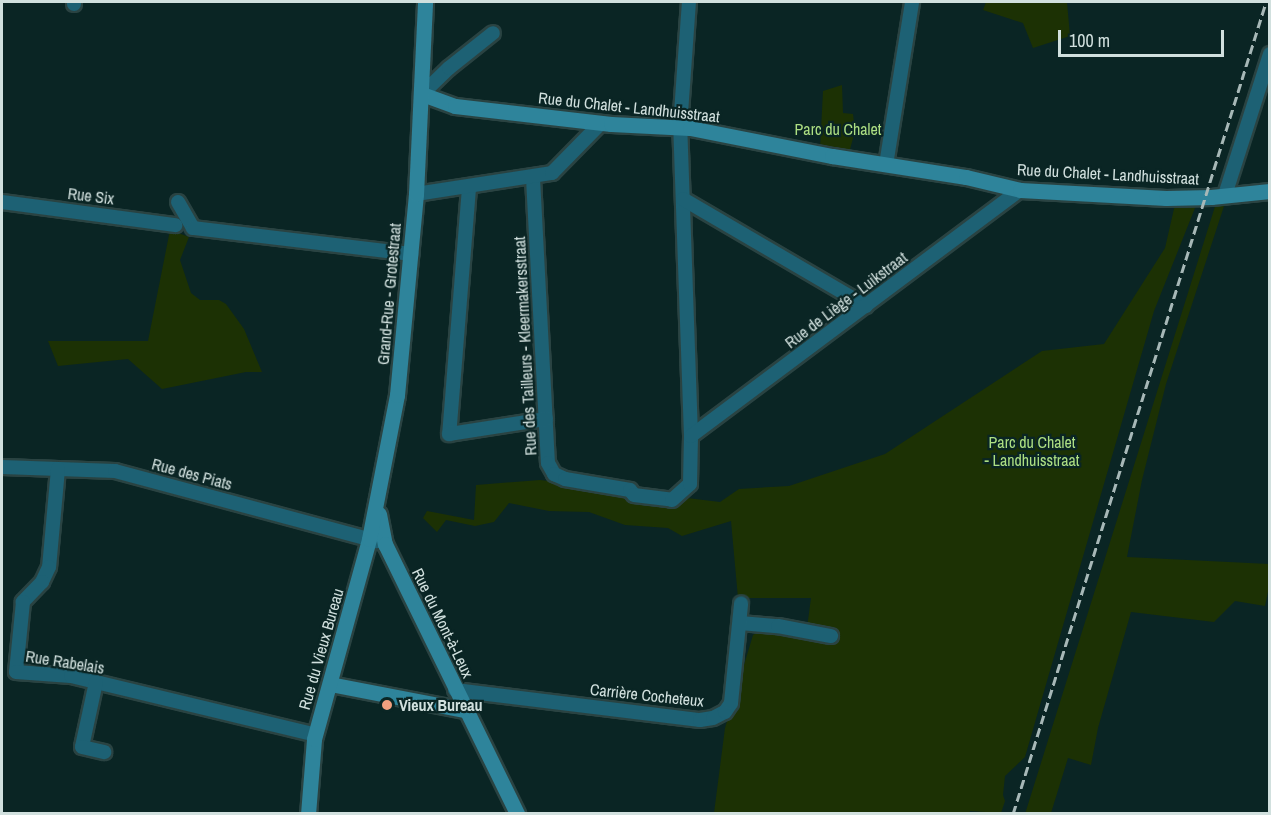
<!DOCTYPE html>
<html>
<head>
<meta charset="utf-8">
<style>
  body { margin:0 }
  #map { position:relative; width:1271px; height:815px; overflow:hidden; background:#0a2524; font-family:"Archivo Narrow",sans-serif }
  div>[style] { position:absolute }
  .green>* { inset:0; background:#1c3104 }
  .roads { filter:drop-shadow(2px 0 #2a4342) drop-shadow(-2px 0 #2a4342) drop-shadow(0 2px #2a4342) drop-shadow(0 -2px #2a4342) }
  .street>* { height:14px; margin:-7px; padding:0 7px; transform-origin:7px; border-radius:7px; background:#1d6174 }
  .secondary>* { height:15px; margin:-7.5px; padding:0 7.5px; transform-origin:7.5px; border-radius:7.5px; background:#2e849b }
  .rail>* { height:3px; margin-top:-1.5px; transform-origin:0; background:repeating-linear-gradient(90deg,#a7b8b7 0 9px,transparent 0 13.5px) }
  .dots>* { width:16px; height:16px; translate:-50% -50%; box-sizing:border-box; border:3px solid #0a2524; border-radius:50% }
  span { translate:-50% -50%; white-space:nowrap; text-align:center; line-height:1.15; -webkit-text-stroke:4.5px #0a2524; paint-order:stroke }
  .street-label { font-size:16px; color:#d1e0de }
  .park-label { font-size:16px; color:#addf83 }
  .poi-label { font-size:16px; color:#d1e0de; font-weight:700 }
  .left { translate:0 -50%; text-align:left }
  .frame { position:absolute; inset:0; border:3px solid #d1e0de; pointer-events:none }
  .scale { position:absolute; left:1058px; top:30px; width:166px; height:27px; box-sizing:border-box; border:3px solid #d1e0de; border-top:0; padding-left:8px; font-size:18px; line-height:21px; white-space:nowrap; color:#d1e0de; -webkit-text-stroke:4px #0a2524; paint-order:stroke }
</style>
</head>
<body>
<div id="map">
  <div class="green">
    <i style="clip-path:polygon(986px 2px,1067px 2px,1070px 36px,1033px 48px,1023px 23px,983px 10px)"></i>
    <i style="clip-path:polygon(842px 85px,843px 113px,853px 114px,855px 131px,849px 153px,820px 149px,823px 91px)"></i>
    <i style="clip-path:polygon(1176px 200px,1197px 203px,1154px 311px,1025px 757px,1005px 776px,1003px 795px,1005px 801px,1001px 813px,970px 811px,969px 814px,714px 813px,725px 728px,753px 635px,762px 630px,807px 628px,811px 598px,738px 598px,731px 521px,682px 536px,668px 528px,625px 525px,589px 512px,549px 511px,509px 503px,494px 522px,475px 526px,446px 520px,437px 532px,423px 518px,427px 511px,474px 520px,476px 485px,540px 480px,720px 502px,739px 489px,789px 486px,885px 454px,1042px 351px,1104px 344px,1165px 248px)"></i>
    <i style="clip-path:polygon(1217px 200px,1226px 200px,1166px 384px,1142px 480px,1127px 557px,1269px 564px,1269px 587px,1265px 606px,1235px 601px,1214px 622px,1131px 612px,1098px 728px,1091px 765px,1068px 758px,1051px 813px,1025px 814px)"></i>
    <i style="clip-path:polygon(170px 230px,189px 237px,180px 260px,191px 293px,200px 300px,219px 300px,226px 304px,244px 329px,262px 372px,246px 372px,162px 389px,128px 359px,58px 366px,48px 341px,148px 341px)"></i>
  </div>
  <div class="roads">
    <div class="street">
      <i style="left:74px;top:4px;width:2px;rotate:-90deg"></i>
      <i style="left:422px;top:94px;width:37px;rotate:-44deg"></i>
      <i style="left:449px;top:68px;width:56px;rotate:-38.5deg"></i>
      <i style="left:886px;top:165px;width:165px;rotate:-80.9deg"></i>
      <i style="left:533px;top:178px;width:285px;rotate:87deg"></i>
      <i style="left:548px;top:463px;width:13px;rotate:61deg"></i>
      <i style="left:554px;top:474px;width:12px;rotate:24deg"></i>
      <i style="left:565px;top:479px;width:66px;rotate:9.6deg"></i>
      <i style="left:630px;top:490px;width:6px;rotate:51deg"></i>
      <i style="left:634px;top:495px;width:38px;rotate:7deg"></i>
      <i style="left:672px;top:500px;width:24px;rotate:-42deg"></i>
      <i style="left:690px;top:484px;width:48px;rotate:-88.8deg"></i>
      <i style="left:691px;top:436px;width:309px;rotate:-92deg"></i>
      <i style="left:680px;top:127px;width:125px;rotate:-85.9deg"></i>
      <i style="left:469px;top:188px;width:247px;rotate:94.6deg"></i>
      <i style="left:449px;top:434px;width:98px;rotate:-8.8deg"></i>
      <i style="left:416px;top:194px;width:138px;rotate:-8.8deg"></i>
      <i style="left:552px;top:173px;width:70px;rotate:-45.6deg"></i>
      <i style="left:1225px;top:195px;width:148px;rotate:-72.3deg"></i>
      <i style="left:683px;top:199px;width:212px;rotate:30.3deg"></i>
      <i style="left:2px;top:202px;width:175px;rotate:7.6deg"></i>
      <i style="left:178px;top:202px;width:30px;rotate:60deg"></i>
      <i style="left:193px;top:228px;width:220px;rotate:6.8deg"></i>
      <i style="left:691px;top:436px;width:411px;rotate:-36.8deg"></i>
      <i style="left:2px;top:467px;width:113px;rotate:2deg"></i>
      <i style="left:115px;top:471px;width:271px;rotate:15deg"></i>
      <i style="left:58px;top:469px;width:98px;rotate:95.2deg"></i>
      <i style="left:49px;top:567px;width:17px;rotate:115deg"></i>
      <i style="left:42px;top:582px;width:28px;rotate:134deg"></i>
      <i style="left:23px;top:602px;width:70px;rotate:95.7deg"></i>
      <i style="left:16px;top:672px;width:55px;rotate:4.2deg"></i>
      <i style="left:71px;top:676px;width:252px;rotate:13.5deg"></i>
      <i style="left:740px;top:623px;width:38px;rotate:5deg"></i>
      <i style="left:778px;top:626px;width:54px;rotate:10.7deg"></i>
      <i style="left:96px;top:682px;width:66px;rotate:102.2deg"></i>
      <i style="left:82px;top:747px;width:23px;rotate:13deg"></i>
      <i style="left:455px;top:690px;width:247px;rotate:7deg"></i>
      <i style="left:700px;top:720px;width:13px;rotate:-9deg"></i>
      <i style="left:713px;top:718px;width:13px;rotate:-27deg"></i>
      <i style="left:725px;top:712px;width:11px;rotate:-56deg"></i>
      <i style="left:731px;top:703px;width:100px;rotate:-84.2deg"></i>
    </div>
    <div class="secondary">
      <i style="left:422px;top:94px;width:35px;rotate:20deg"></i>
      <i style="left:455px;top:106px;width:157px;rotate:6.6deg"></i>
      <i style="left:611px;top:124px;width:79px;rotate:2.9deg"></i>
      <i style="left:690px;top:128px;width:145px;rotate:11.2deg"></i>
      <i style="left:832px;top:156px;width:136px;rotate:8.9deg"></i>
      <i style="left:966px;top:177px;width:56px;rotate:13.5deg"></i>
      <i style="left:1020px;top:190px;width:146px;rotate:3.1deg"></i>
      <i style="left:1166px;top:198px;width:45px;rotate:-1.3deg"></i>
      <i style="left:1211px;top:197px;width:59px;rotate:-5.8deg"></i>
      <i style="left:379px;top:514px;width:31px;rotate:79deg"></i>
      <i style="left:385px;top:544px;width:301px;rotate:63.9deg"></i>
      <i style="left:330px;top:684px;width:136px;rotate:11deg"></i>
      <i style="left:308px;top:814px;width:75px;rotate:-85.4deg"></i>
      <i style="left:314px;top:739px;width:207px;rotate:-74.6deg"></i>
      <i style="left:369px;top:539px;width:147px;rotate:-79deg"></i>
      <i style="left:397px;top:395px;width:202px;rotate:-84.6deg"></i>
      <i style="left:416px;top:194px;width:192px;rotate:-87.3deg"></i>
    </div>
  </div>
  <div class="rail">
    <i style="left:1013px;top:814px;width:851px;rotate:-72.69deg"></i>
  </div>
  <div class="dots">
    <i style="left:387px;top:705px;background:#f2a07f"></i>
  </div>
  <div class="street-label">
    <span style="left:629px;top:107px;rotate:6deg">Rue du Chalet - Landhuisstraat</span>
    <span style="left:1108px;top:174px;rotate:3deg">Rue du Chalet - Landhuisstraat</span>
    <span style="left:91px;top:196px;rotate:7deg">Rue Six</span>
    <span style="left:389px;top:294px;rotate:-85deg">Grand-Rue - Grotestraat</span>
    <span style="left:846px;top:300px;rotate:-37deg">Rue de Liège - Luikstraat</span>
    <span style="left:525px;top:346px;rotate:-93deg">Rue des Tailleurs - Kleermakersstraat</span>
    <span style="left:192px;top:474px;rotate:15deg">Rue des Piats</span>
    <span style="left:443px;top:623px;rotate:64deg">Rue du Mont-à-Leux</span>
    <span style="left:321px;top:649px;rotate:-74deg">Rue du Vieux Bureau</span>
    <span style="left:65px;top:662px;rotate:9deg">Rue Rabelais</span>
    <span style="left:647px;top:695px;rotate:6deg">Carrière Cocheteux</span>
  </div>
  <div class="park-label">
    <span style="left:838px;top:129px">Parc du Chalet</span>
    <span style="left:1032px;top:451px">Parc du Chalet<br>- Landhuisstraat</span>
  </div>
  <div class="poi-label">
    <span class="left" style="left:399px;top:705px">Vieux Bureau</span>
  </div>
  <div class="frame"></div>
  <div class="scale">100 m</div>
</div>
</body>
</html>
